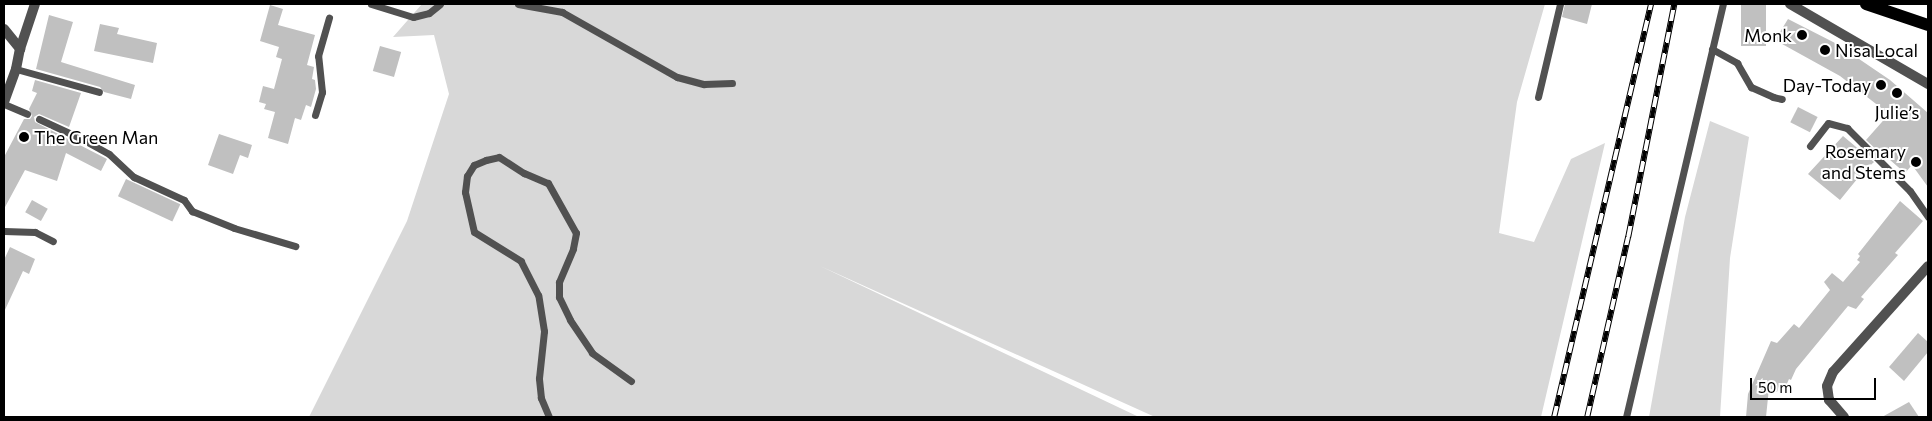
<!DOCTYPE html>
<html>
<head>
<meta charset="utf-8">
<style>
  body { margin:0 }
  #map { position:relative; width:1932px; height:421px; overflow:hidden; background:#fff; font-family:Commissioner,sans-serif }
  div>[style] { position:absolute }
  .green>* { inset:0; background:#d8d8d8 }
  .building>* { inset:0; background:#c0c0c0; transform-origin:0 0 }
  .lane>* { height:7px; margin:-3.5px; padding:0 3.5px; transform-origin:3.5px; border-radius:3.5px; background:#515151 }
  .street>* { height:10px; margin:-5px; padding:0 5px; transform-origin:5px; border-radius:5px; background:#515151 }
  .primary>* { height:12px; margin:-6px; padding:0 6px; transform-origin:6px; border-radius:6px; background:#000 }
  .rail>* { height:5.5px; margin-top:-2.75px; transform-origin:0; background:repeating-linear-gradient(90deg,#fff 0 11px,#000 0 22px); box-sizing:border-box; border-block:1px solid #000 }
  .dots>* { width:14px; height:14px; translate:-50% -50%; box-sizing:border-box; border:2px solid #fff; border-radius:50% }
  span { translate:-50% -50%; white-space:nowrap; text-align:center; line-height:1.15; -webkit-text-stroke:4px #fff; paint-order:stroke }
  .poi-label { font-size:18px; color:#000 }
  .right { translate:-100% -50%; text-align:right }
  .left { translate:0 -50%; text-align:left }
  .frame { position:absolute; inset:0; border:5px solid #000; pointer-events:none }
  .scale { position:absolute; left:1750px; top:378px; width:126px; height:22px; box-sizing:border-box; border:2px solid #000; border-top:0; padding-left:6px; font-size:15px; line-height:18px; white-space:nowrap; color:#000; -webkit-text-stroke:4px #fff; paint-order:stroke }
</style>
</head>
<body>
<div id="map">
  <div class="green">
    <i style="clip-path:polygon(422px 4px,1545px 4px,1517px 102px,1499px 233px,1534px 242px,1571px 159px,1605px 143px,1541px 417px,1155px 417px,820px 266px,1139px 417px,309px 417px,407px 221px,449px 94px,434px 35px,393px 37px)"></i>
    <i style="clip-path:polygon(1710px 121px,1749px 137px,1730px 258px,1720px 417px,1649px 417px,1685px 217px)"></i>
  </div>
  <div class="building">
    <i style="clip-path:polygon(1565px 4px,1592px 4px,1587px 24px,1562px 17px)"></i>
    <i style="left:1741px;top:4px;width:25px;height:42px"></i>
    <i style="clip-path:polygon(270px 5px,283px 9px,278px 25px,315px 35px,307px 65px,314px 67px,312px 79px,315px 80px,316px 89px,311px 107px,306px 105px,301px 120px,295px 118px,288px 144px,268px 138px,275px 112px,264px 109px,266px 104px,259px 102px,263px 86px,274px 89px,282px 59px,276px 57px,279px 47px,260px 41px)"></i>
    <i style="clip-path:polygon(49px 15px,73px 22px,61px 62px,135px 85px,131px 99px,104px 92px,100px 87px,36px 69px)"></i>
    <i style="clip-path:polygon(1788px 19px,1837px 44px,1890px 80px,1928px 113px,1928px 187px,1912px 165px,1905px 173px,1882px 153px,1881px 154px,1866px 140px,1889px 114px,1840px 76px,1775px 40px)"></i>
    <i style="clip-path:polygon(100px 24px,119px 28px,117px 34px,157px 43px,153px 63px,94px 51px)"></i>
    <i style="left:380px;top:46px;width:22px;height:26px;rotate:16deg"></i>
    <i style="clip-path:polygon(35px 80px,81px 93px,69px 127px,39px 114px,34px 117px,35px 122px,107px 159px,101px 171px,66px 153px,57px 181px,25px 170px,4px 209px,4px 157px,24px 119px,30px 119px,32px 116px,29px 109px,37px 93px,32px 91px)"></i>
    <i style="left:1798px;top:107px;width:22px;height:17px;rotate:27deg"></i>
    <i style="clip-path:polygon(219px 134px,252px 145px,248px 158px,240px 155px,233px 174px,208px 165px)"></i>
    <i style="clip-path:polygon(1843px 136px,1874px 162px,1862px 173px,1840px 200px,1808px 174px)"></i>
    <i style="left:126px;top:179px;width:60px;height:19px;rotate:25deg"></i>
    <i style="left:32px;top:200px;width:18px;height:14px;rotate:29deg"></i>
    <i style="clip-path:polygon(1900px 201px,1923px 221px,1895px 253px,1898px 255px,1861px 297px,1864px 299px,1856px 309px,1848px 306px,1796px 369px,1791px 380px,1789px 379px,1785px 388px,1779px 386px,1777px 392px,1769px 388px,1766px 417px,1746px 417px,1748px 394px,1771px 341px,1777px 343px,1794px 324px,1799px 328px,1830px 290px,1824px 282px,1832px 273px,1843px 282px,1860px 262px,1857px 260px,1860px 256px,1858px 254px)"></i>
    <i style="clip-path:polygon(10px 247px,35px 259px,29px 274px,23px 271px,4px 312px,4px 260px)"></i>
    <i style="clip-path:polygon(1918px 333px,1928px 342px,1928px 352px,1904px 381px,1889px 367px)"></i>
    <i style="clip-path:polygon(1909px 402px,1919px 417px,1882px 417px)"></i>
  </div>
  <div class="lane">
    <i style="left:371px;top:4px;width:44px;rotate:17.2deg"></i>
    <i style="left:413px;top:17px;width:16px;rotate:-14deg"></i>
    <i style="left:429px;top:13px;width:14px;rotate:-39deg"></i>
    <i style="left:518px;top:4px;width:45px;rotate:10.3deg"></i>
    <i style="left:562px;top:12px;width:132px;rotate:29.5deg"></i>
    <i style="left:677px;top:77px;width:28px;rotate:15deg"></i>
    <i style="left:704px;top:84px;width:28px;rotate:-2deg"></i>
    <i style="left:1712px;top:49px;width:29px;rotate:29deg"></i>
    <i style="left:1737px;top:63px;width:28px;rotate:60deg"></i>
    <i style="left:1751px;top:87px;width:24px;rotate:24deg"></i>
    <i style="left:1773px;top:97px;width:9px;rotate:13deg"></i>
    <i style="left:16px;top:69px;width:86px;rotate:15.5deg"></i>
    <i style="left:1538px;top:97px;width:96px;rotate:-76.7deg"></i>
    <i style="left:4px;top:104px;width:25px;rotate:23deg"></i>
    <i style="left:315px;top:115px;width:24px;rotate:-73deg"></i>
    <i style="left:322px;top:92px;width:36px;rotate:-96deg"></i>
    <i style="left:318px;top:56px;width:40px;rotate:-74deg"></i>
    <i style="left:39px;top:119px;width:47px;rotate:24.9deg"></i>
    <i style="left:82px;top:139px;width:31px;rotate:29deg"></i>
    <i style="left:109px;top:154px;width:34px;rotate:43deg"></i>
    <i style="left:134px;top:177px;width:55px;rotate:24.7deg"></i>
    <i style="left:184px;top:200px;width:14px;rotate:54deg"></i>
    <i style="left:192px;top:211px;width:45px;rotate:22deg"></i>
    <i style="left:234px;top:228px;width:64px;rotate:16.4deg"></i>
    <i style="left:1810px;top:146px;width:29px;rotate:-52deg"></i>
    <i style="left:1828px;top:123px;width:20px;rotate:15deg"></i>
    <i style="left:1847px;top:128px;width:89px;rotate:45deg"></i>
    <i style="left:1910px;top:191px;width:32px;rotate:55deg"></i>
    <i style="left:4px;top:231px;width:31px;rotate:2deg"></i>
    <i style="left:35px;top:232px;width:20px;rotate:27deg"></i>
    <i style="left:549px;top:417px;width:21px;rotate:-113deg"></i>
    <i style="left:541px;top:398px;width:20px;rotate:-96deg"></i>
    <i style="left:539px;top:378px;width:47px;rotate:-83.9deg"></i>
    <i style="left:544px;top:331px;width:36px;rotate:-99deg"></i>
    <i style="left:538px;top:295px;width:38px;rotate:-117deg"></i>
    <i style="left:521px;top:261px;width:55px;rotate:-148.3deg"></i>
    <i style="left:474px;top:232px;width:41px;rotate:-102.7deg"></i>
    <i style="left:465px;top:192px;width:16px;rotate:-83deg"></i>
    <i style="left:467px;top:176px;width:13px;rotate:-58deg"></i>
    <i style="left:474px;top:165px;width:13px;rotate:-23deg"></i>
    <i style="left:486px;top:160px;width:13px;rotate:-13deg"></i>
    <i style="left:499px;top:157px;width:30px;rotate:33deg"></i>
    <i style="left:524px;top:173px;width:26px;rotate:23deg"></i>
    <i style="left:548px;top:183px;width:57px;rotate:60.8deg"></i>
    <i style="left:576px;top:233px;width:16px;rotate:101deg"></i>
    <i style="left:573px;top:249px;width:36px;rotate:113deg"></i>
    <i style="left:559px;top:282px;width:15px;rotate:90deg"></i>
    <i style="left:559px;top:297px;width:25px;rotate:64deg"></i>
    <i style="left:570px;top:320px;width:40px;rotate:56deg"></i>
    <i style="left:592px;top:353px;width:48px;rotate:35.7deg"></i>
    <i style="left:1626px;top:417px;width:424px;rotate:-76.8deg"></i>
  </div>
  <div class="street">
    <i style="left:1790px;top:4px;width:160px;rotate:30.1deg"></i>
    <i style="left:4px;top:29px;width:26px;rotate:51deg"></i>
    <i style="left:4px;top:102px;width:35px;rotate:-70deg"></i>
    <i style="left:16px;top:69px;width:20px;rotate:-79deg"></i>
    <i style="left:20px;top:49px;width:47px;rotate:-71.6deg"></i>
    <i style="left:1844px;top:417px;width:23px;rotate:-131deg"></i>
    <i style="left:1829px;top:400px;width:14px;rotate:-98deg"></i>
    <i style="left:1827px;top:386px;width:15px;rotate:-67deg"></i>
    <i style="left:1833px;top:372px;width:142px;rotate:-48.1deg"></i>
  </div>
  <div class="primary">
    <i style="left:1866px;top:4px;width:65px;rotate:18.7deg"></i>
  </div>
  <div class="rail">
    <i style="left:1554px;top:417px;width:424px;rotate:-76.8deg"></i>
    <i style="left:1587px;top:417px;width:185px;rotate:-77.2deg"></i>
    <i style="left:1628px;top:237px;width:237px;rotate:-78.8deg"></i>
  </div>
  <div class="dots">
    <i style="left:1802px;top:35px;background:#000"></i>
    <i style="left:1825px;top:50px;background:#000"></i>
    <i style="left:1881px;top:85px;background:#000"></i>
    <i style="left:1897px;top:93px;background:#000"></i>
    <i style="left:24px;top:137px;background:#000"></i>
    <i style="left:1916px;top:162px;background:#000"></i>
  </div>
  <div class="poi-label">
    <span class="right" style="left:1792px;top:35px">Monk</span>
    <span class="left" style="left:1835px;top:50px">Nisa Local</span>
    <span class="right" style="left:1871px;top:85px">Day-Today</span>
    <span style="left:1897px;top:112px">Julie’s</span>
    <span class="left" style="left:34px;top:137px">The Green Man</span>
    <span class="right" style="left:1906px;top:162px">Rosemary<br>and Stems</span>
  </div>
  <div class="frame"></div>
  <div class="scale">50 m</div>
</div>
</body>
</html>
